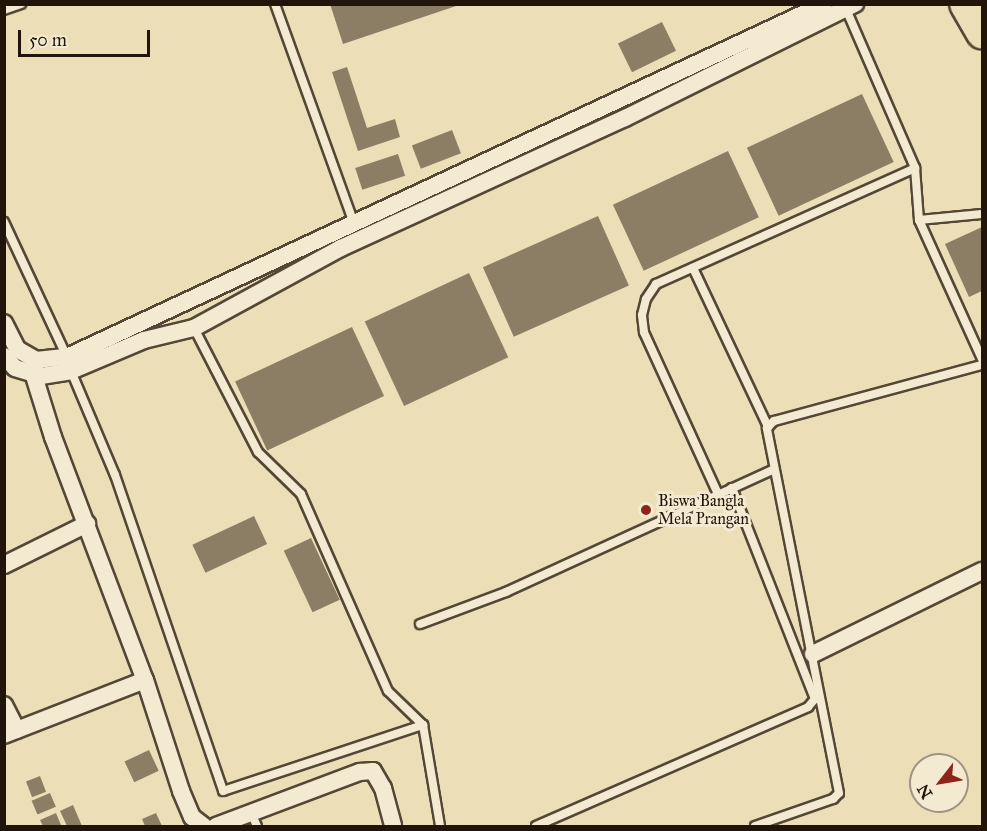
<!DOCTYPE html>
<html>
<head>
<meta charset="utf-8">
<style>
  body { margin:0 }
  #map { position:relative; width:987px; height:831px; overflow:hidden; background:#ecdfb8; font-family:"IM FELL Great Primer",serif }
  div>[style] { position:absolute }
  .building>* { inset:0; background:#8b7e65; transform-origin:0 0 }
  .roads { filter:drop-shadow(2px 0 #544736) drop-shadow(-2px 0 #544736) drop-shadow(0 2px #544736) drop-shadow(0 -2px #544736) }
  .service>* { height:8px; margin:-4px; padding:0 4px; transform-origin:4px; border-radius:4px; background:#f3ead1 }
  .minor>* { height:16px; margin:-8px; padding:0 8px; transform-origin:8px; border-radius:8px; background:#f3ead1 }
  .motorway>* { height:30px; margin:-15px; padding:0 15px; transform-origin:15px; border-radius:15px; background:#ecdfb8 }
  .dots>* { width:16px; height:16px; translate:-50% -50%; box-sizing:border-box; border:3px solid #f3ead1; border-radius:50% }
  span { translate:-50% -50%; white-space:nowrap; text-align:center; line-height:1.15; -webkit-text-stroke:6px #f3ead1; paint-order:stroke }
  .poi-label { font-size:16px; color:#21140b }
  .left { translate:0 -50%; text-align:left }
  .frame { position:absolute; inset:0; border:6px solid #21140b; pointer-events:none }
  .north { position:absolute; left:909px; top:753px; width:60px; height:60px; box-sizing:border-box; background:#f3ead1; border:2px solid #9f9482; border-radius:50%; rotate:239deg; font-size:16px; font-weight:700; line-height:24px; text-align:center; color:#21140b }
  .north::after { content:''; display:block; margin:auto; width:21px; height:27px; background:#8f2418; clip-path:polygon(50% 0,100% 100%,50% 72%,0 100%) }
  .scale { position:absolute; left:18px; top:30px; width:132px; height:27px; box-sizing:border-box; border:3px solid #21140b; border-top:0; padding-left:8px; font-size:18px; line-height:21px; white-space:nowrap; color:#21140b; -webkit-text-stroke:4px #f3ead1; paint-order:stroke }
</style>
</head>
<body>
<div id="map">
  <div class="building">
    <i style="clip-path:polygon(330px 4px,459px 4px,459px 5px,343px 44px)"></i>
    <i style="left:662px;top:22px;width:32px;height:49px;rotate:64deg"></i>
    <i style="clip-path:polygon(347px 67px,367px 128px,395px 119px,400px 137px,358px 151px,332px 72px)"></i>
    <i style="left:862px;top:94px;width:75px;height:127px;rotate:65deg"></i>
    <i style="left:452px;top:130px;width:25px;height:43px;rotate:69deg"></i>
    <i style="left:728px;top:151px;width:73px;height:127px;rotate:65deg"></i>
    <i style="left:398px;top:154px;width:23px;height:45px;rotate:72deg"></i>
    <i style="left:598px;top:216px;width:76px;height:126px;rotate:66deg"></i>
    <i style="clip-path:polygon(982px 227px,982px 291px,969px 297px,945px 244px)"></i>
    <i style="left:469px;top:273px;width:93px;height:115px;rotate:65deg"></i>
    <i style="left:352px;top:327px;width:76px;height:129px;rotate:65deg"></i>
    <i style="left:254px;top:516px;width:31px;height:68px;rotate:65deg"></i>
    <i style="left:311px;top:538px;width:68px;height:30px;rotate:65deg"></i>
    <i style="left:149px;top:750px;width:23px;height:27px;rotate:65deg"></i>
    <i style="left:40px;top:776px;width:17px;height:15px;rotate:69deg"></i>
    <i style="left:50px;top:793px;width:15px;height:20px;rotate:67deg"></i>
    <i style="clip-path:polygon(73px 805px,82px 826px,67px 826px,60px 811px)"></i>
    <i style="clip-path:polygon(56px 813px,61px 825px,43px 826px,40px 820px)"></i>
    <i style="clip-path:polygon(156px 813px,162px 826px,145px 826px,142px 819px)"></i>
  </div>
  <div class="roads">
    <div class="service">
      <i style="left:275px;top:4px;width:234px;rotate:70.2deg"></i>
      <i style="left:846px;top:9px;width:173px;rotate:66.5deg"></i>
      <i style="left:915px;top:168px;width:52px;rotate:85.6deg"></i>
      <i style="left:919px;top:220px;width:153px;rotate:65.6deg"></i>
      <i style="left:4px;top:10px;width:18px;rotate:-19deg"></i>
      <i style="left:919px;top:220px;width:63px;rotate:-5.4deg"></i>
      <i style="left:4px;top:222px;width:149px;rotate:65deg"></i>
      <i style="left:693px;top:268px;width:176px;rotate:64.7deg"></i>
      <i style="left:194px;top:328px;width:140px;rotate:62.7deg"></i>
      <i style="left:258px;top:452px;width:60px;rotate:44.3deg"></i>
      <i style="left:301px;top:494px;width:215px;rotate:66.2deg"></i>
      <i style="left:388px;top:691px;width:49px;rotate:44.2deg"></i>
      <i style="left:71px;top:371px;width:113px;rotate:67.1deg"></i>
      <i style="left:115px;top:475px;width:334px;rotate:71.1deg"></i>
      <i style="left:223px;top:791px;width:211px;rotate:-18.3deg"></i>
      <i style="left:423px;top:725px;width:102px;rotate:80.4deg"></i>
      <i style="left:718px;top:494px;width:178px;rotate:-114.6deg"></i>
      <i style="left:644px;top:332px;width:17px;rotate:-97deg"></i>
      <i style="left:642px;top:315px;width:16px;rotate:-76deg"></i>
      <i style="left:646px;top:299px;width:18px;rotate:-56deg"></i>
      <i style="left:656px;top:284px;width:284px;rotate:-24.1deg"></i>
      <i style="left:420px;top:624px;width:92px;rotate:-20.4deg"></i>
      <i style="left:506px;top:592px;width:294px;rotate:-24.6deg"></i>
      <i style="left:252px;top:815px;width:12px;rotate:66deg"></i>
      <i style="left:536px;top:826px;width:297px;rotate:-23.6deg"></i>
      <i style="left:808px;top:707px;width:11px;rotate:-49deg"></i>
      <i style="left:815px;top:699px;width:227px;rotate:-111.5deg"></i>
      <i style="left:755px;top:826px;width:83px;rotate:-19.1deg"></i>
      <i style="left:833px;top:799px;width:8px;rotate:-45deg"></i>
      <i style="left:839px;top:793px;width:372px;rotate:-101.2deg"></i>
      <i style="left:767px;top:428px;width:10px;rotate:-45deg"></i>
      <i style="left:774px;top:421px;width:215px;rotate:-15.1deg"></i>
    </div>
    <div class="minor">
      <i style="left:4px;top:323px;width:29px;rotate:63deg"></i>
      <i style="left:17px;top:349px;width:22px;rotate:30deg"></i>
      <i style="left:36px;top:360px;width:31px;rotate:-6deg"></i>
      <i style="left:67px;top:357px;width:835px;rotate:-25deg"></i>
      <i style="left:4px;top:356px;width:16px;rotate:47deg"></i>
      <i style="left:15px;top:368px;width:27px;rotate:17deg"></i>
      <i style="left:41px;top:376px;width:30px;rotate:-9deg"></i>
      <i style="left:71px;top:371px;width:79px;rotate:-23deg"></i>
      <i style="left:144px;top:340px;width:51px;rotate:-13.5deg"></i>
      <i style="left:194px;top:328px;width:167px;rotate:-28.6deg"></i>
      <i style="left:341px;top:248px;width:312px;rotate:-24.6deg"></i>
      <i style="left:625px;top:118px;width:257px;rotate:-26.4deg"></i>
      <i style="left:35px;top:366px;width:10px;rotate:96deg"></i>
      <i style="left:34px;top:376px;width:64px;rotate:72.7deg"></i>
      <i style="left:53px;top:437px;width:260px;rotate:69.3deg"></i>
      <i style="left:145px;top:680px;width:117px;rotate:72deg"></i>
      <i style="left:181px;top:791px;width:28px;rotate:67deg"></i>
      <i style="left:192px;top:817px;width:15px;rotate:37deg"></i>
      <i style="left:4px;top:565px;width:93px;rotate:-26.3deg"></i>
      <i style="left:813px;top:654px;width:188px;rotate:-26.2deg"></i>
      <i style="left:4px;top:705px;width:28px;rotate:63deg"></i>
      <i style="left:4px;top:735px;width:151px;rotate:-21.3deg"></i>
      <i style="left:216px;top:826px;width:154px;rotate:-20.6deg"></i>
      <i style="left:360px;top:772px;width:13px;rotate:-4deg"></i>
      <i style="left:373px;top:771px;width:20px;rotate:60deg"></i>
      <i style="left:383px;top:788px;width:39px;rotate:75deg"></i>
    </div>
    <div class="motorway">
      <i style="left:965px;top:4px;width:34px;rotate:60deg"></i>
    </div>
  </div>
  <div class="dots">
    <i style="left:646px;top:510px;background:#8f2418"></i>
  </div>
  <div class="poi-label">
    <span class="left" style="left:658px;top:510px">Biswa Bangla<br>Mela Prangan</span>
  </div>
  <div class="frame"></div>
  <div class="north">N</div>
  <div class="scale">50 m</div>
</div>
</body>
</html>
